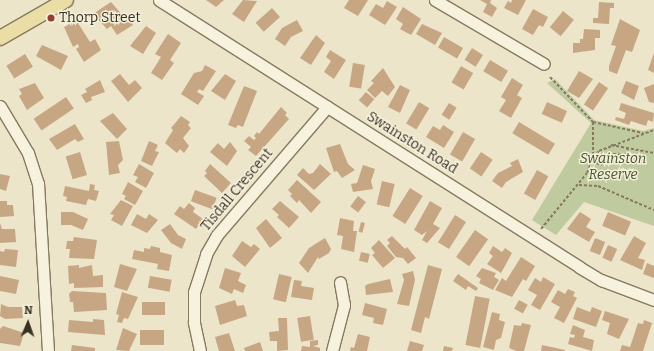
<!DOCTYPE html>
<html>
<head>
<meta charset="utf-8">
<style>
  body { margin:0 }
  #map { position:relative; width:654px; height:351px; overflow:hidden; background:#ece5ca; font-family:Bitter,serif }
  div>[style] { position:absolute }
  .green>* { inset:0; background:#c0ca9f }
  .building>* { inset:0; background:#c7a783; transform-origin:0 0 }
  .path>* { height:2px; margin-top:-1px; transform-origin:0; background:repeating-linear-gradient(90deg,#877960 0 3px,transparent 0 5px) }
  .roads { filter:drop-shadow(1px 0 #877960) drop-shadow(-1px 0 #877960) drop-shadow(0 1px #877960) drop-shadow(0 -1px #877960) }
  .minor>* { height:11px; margin:-5.5px; padding:0 5.5px; transform-origin:5.5px; border-radius:5.5px; background:#f7f2dd }
  .major>* { height:14px; margin:-7px; padding:0 7px; transform-origin:7px; border-radius:7px; background:#ebdda6 }
  .dots>* { width:11px; height:11px; translate:-50% -50%; box-sizing:border-box; border:2px solid #f4efda; border-radius:50% }
  span { translate:-50% -50%; white-space:nowrap; text-align:center; line-height:1.15; -webkit-text-stroke:3px #f4efda; paint-order:stroke }
  .poi-label { font-size:14px; color:#393022 }
  .left { translate:0 -50%; text-align:left }
  .street-label { font-size:14px; color:#393022 }
  .park-label { font-size:14px; color:#45542a; font-style:italic }
  .north { position:absolute; left:8px; top:303px; width:40px; height:40px; -webkit-text-stroke:3px #f4efda; paint-order:stroke; rotate:2deg; font-size:11px; font-weight:700; line-height:16px; text-align:center; color:#393022 }
  .north::after { content:''; display:block; margin:auto; width:14px; height:18px; background:#393022; clip-path:polygon(50% 0,100% 100%,50% 72%,0 100%) }
</style>
</head>
<body>
<div id="map">
  <div class="green">
    <i style="clip-path:polygon(555px 79px,594px 120px,643px 131px,654px 128px,654px 226px,584px 202px,556px 235px,532px 220px,591px 123px,547px 83px)"></i>
  </div>
  <div class="building">
    <i style="clip-path:polygon(206px 0,224px 0,216px 7px)"></i>
    <i style="clip-path:polygon(243px 0,257px 1px,244px 22px,232px 14px)"></i>
    <i style="clip-path:polygon(349px 0,368px 0,358px 16px,344px 8px)"></i>
    <i style="clip-path:polygon(480px 0,491px 0,490px 3px,497px 8px,492px 17px,483px 12px,487px 4px)"></i>
    <i style="clip-path:polygon(512px 0,526px 0,518px 15px,504px 8px,508px 1px,511px 3px)"></i>
    <i style="clip-path:polygon(387px 1px,397px 7px,385px 25px,369px 15px,376px 4px,383px 8px)"></i>
    <i style="clip-path:polygon(111px 2px,124px 17px,128px 16px,133px 25px,117px 35px,111px 26px,107px 29px,93px 14px)"></i>
    <i style="clip-path:polygon(599px 2px,614px 3px,614px 8px,610px 8px,609px 24px,593px 23px,593px 18px,598px 18px)"></i>
    <i style="clip-path:polygon(403px 7px,421px 19px,411px 35px,400px 29px,403px 24px,396px 19px)"></i>
    <i style="left:272px;top:8px;width:12px;height:22px;rotate:48deg"></i>
    <i style="clip-path:polygon(533px 9px,548px 17px,543px 27px,539px 25px,533px 35px,522px 29px)"></i>
    <i style="left:563px;top:11px;width:14px;height:21px;rotate:39deg"></i>
    <i style="clip-path:polygon(620px 19px,640px 30px,632px 52px,626px 50px,617px 74px,609px 71px,609px 66px,616px 46px,611px 45px)"></i>
    <i style="clip-path:polygon(76px 20px,90px 42px,95px 39px,101px 50px,84px 62px,76px 49px,79px 47px,78px 44px,73px 47px,64px 27px)"></i>
    <i style="clip-path:polygon(297px 20px,303px 31px,291px 37px,285px 46px,275px 39px,282px 28px)"></i>
    <i style="clip-path:polygon(422px 24px,442px 33px,435px 45px,416px 34px)"></i>
    <i style="clip-path:polygon(146px 26px,156px 33px,143px 54px,130px 46px)"></i>
    <i style="clip-path:polygon(584px 29px,600px 30px,600px 38px,595px 38px,595px 50px,573px 53px,573px 43px,580px 43px,580px 39px,583px 39px)"></i>
    <i style="clip-path:polygon(168px 34px,181px 43px,170px 60px,174px 63px,162px 80px,151px 73px,161px 57px,155px 54px)"></i>
    <i style="clip-path:polygon(316px 35px,325px 43px,311px 65px,300px 58px)"></i>
    <i style="left:444px;top:37px;width:22px;height:12px;rotate:30deg"></i>
    <i style="clip-path:polygon(42px 45px,68px 56px,61px 70px,36px 56px)"></i>
    <i style="left:472px;top:48px;width:13px;height:14px;rotate:32deg"></i>
    <i style="clip-path:polygon(330px 50px,346px 60px,334px 79px,324px 72px,331px 61px,326px 57px)"></i>
    <i style="clip-path:polygon(654px 53px,654px 73px,648px 70px)"></i>
    <i style="left:25px;top:54px;width:15px;height:22px;rotate:58deg"></i>
    <i style="left:490px;top:60px;width:21px;height:13px;rotate:31deg"></i>
    <i style="left:353px;top:63px;width:12px;height:24px;rotate:9deg"></i>
    <i style="clip-path:polygon(205px 65px,216px 71px,203px 91px,199px 89px,197px 92px,204px 96px,198px 105px,181px 94px,194px 73px,202px 71px)"></i>
    <i style="left:461px;top:66px;width:14px;height:19px;rotate:30deg"></i>
    <i style="clip-path:polygon(383px 68px,395px 87px,388px 96px,382px 91px,375px 98px,367px 90px,374px 83px,371px 81px)"></i>
    <i style="clip-path:polygon(579px 71px,593px 79px,579px 98px,567px 91px)"></i>
    <i style="clip-path:polygon(120px 74px,129px 85px,135px 80px,142px 88px,128px 102px,111px 81px)"></i>
    <i style="clip-path:polygon(225px 74px,236px 81px,225px 100px,211px 91px)"></i>
    <i style="clip-path:polygon(512px 78px,523px 85px,517px 95px,522px 98px,511px 118px,499px 111px,506px 100px,501px 97px)"></i>
    <i style="clip-path:polygon(100px 80px,105px 92px,91px 97px,92px 100px,86px 103px,81px 95px,87px 92px,85px 89px)"></i>
    <i style="clip-path:polygon(626px 81px,639px 86px,634px 100px,621px 93px)"></i>
    <i style="left:599px;top:82px;width:11px;height:27px;rotate:34deg"></i>
    <i style="clip-path:polygon(35px 83px,44px 98px,27px 110px,19px 96px,22px 94px,19px 89px)"></i>
    <i style="clip-path:polygon(654px 84px,654px 103px,649px 102px,644px 88px)"></i>
    <i style="clip-path:polygon(400px 85px,410px 90px,400px 113px,388px 107px)"></i>
    <i style="clip-path:polygon(244px 86px,257px 91px,243px 127px,238px 125px,236px 128px,228px 125px)"></i>
    <i style="left:366px;top:92px;width:11px;height:11px;rotate:41deg"></i>
    <i style="left:66px;top:97px;width:14px;height:39px;rotate:56deg"></i>
    <i style="left:419px;top:102px;width:12px;height:25px;rotate:31deg"></i>
    <i style="left:547px;top:102px;width:22px;height:13px;rotate:24deg"></i>
    <i style="left:449px;top:103px;width:9px;height:14px;rotate:32deg"></i>
    <i style="clip-path:polygon(621px 103px,654px 113px,653px 122px,648px 120px,646px 126px,631px 121px,629px 125px,615px 120px,616px 117px,624px 119px,626px 113px,619px 110px)"></i>
    <i style="clip-path:polygon(281px 107px,287px 113px,285px 115px,289px 119px,256px 156px,248px 150px,251px 147px,244px 141px,249px 136px,254px 140px,256px 138px,254px 136px,257px 132px,259px 134px)"></i>
    <i style="clip-path:polygon(113px 113px,127px 129px,117px 139px,100px 121px)"></i>
    <i style="clip-path:polygon(181px 116px,190px 122px,188px 125px,191px 128px,183px 138px,189px 146px,184px 153px,180px 149px,177px 153px,165px 143px,173px 130px,171px 128px)"></i>
    <i style="left:519px;top:122px;width:42px;height:13px;rotate:31deg"></i>
    <i style="clip-path:polygon(75px 124px,84px 139px,78px 142px,75px 139px,57px 150px,49px 139px)"></i>
    <i style="clip-path:polygon(443px 125px,454px 132px,444px 148px,426px 137px,433px 126px,440px 130px)"></i>
    <i style="left:463px;top:132px;width:14px;height:26px;rotate:30deg"></i>
    <i style="clip-path:polygon(119px 141px,123px 160px,118px 165px,120px 173px,109px 175px,106px 142px)"></i>
    <i style="clip-path:polygon(149px 141px,158px 145px,155px 151px,159px 152px,152px 166px,141px 161px)"></i>
    <i style="clip-path:polygon(230px 142px,237px 151px,227px 166px,210px 152px,218px 143px,224px 149px)"></i>
    <i style="clip-path:polygon(340px 144px,348px 164px,355px 170px,342px 178px,337px 171px,334px 172px,326px 148px)"></i>
    <i style="left:80px;top:152px;width:24px;height:15px;rotate:73deg"></i>
    <i style="left:481px;top:152px;width:14px;height:20px;rotate:34deg"></i>
    <i style="clip-path:polygon(518px 159px,523px 172px,506px 182px,502px 188px,492px 181px,498px 173px,512px 166px,510px 163px)"></i>
    <i style="clip-path:polygon(139px 164px,154px 173px,146px 188px,135px 182px,138px 177px,133px 175px)"></i>
    <i style="clip-path:polygon(210px 164px,231px 183px,222px 193px,204px 176px,207px 173px,205px 171px)"></i>
    <i style="clip-path:polygon(320px 164px,331px 174px,314px 190px,297px 175px,303px 168px,309px 174px,313px 173px)"></i>
    <i style="clip-path:polygon(363px 165px,375px 169px,371px 181px,373px 189px,353px 192px,351px 184px,357px 183px)"></i>
    <i style="left:537px;top:170px;width:13px;height:27px;rotate:29deg"></i>
    <i style="clip-path:polygon(0 174px,10px 176px,6px 191px,0 189px)"></i>
    <i style="clip-path:polygon(297px 180px,321px 202px,311px 213px,299px 200px,297px 203px,290px 196px,292px 194px,288px 190px)"></i>
    <i style="left:382px;top:181px;width:13px;height:24px;rotate:13deg"></i>
    <i style="clip-path:polygon(128px 182px,143px 191px,135px 205px,124px 199px,126px 196px,122px 194px)"></i>
    <i style="clip-path:polygon(90px 184px,95px 185px,94px 190px,99px 191px,96px 201px,88px 199px,86px 205px,66px 201px,67px 197px,63px 196px,65px 186px,89px 191px)"></i>
    <i style="left:410px;top:188px;width:15px;height:33px;rotate:32deg"></i>
    <i style="left:195px;top:190px;width:23px;height:12px;rotate:20deg"></i>
    <i style="left:358px;top:196px;width:10px;height:13px;rotate:37deg"></i>
    <i style="clip-path:polygon(121px 200px,133px 206px,122px 226px,111px 220px,114px 215px,110px 214px)"></i>
    <i style="clip-path:polygon(0 201px,7px 201px,7px 205px,13px 205px,14px 216px,0 217px)"></i>
    <i style="clip-path:polygon(280px 201px,299px 217px,289px 228px,277px 217px,279px 215px,272px 209px)"></i>
    <i style="clip-path:polygon(430px 201px,442px 208px,433px 224px,440px 228px,427px 243px,422px 240px,427px 231px,422px 235px,414px 230px)"></i>
    <i style="clip-path:polygon(189px 203px,195px 208px,193px 212px,203px 219px,196px 229px,174px 214px,180px 206px,184px 209px)"></i>
    <i style="clip-path:polygon(61px 212px,73px 212px,88px 219px,83px 230px,71px 225px,61px 225px)"></i>
    <i style="clip-path:polygon(580px 212px,591px 219px,586px 227px,595px 232px,589px 242px,567px 229px)"></i>
    <i style="left:608px;top:212px;width:25px;height:15px;rotate:23deg"></i>
    <i style="clip-path:polygon(137px 214px,146px 219px,149px 214px,158px 220px,147px 233px,131px 225px)"></i>
    <i style="left:455px;top:215px;width:13px;height:32px;rotate:32deg"></i>
    <i style="clip-path:polygon(340px 218px,354px 221px,353px 231px,357px 231px,354px 252px,341px 249px,343px 236px,337px 235px)"></i>
    <i style="clip-path:polygon(266px 219px,282px 238px,270px 248px,256px 228px)"></i>
    <i style="left:361px;top:222px;width:4px;height:10px;rotate:14deg"></i>
    <i style="clip-path:polygon(0 223px,2px 229px,15px 229px,16px 242px,0 243px)"></i>
    <i style="clip-path:polygon(170px 224px,178px 235px,186px 239px,182px 249px,171px 243px,161px 230px)"></i>
    <i style="left:475px;top:230px;width:16px;height:33px;rotate:35deg"></i>
    <i style="clip-path:polygon(392px 236px,405px 249px,407px 247px,416px 258px,408px 264px,403px 258px,396px 257px,387px 246px,390px 243px,387px 240px)"></i>
    <i style="clip-path:polygon(634px 236px,646px 243px,638px 258px,645px 260px,642px 270px,620px 260px)"></i>
    <i style="clip-path:polygon(74px 237px,97px 240px,94px 259px,69px 258px,70px 249px,66px 249px,67px 241px,73px 241px)"></i>
    <i style="clip-path:polygon(325px 238px,331px 249px,329px 253px,319px 259px,318px 257px,308px 273px,299px 263px,309px 248px)"></i>
    <i style="left:595px;top:238px;width:11px;height:14px;rotate:22deg"></i>
    <i style="clip-path:polygon(379px 240px,395px 258px,383px 268px,372px 255px,375px 253px,371px 248px)"></i>
    <i style="clip-path:polygon(242px 241px,251px 247px,254px 244px,260px 249px,245px 267px,232px 256px)"></i>
    <i style="left:608px;top:245px;width:10px;height:14px;rotate:24deg"></i>
    <i style="clip-path:polygon(151px 246px,160px 248px,160px 252px,172px 255px,169px 271px,157px 269px,158px 264px,132px 259px,134px 250px,144px 252px,144px 248px,150px 249px)"></i>
    <i style="clip-path:polygon(493px 246px,502px 252px,505px 248px,512px 253px,501px 273px,487px 264px,493px 256px,489px 253px)"></i>
    <i style="clip-path:polygon(5px 249px,18px 250px,16px 267px,0 265px,0 251px,4px 252px)"></i>
    <i style="left:361px;top:252px;width:9px;height:9px;rotate:13deg"></i>
    <i style="clip-path:polygon(521px 257px,535px 266px,526px 281px,523px 279px,512px 297px,495px 290px,502px 278px,506px 281px)"></i>
    <i style="clip-path:polygon(647px 263px,654px 266px,654px 278px,643px 274px)"></i>
    <i style="clip-path:polygon(120px 264px,137px 269px,127px 291px,114px 287px)"></i>
    <i style="clip-path:polygon(79px 265px,79px 268px,92px 265px,93px 276px,103px 275px,103px 287px,74px 288px,74px 283px,69px 284px,68px 266px)"></i>
    <i style="clip-path:polygon(428px 265px,442px 269px,429px 319px,425px 317px,421px 333px,411px 330px)"></i>
    <i style="clip-path:polygon(225px 268px,241px 273px,238px 281px,246px 285px,243px 293px,234px 289px,232px 294px,219px 288px)"></i>
    <i style="clip-path:polygon(482px 268px,496px 273px,494px 277px,499px 280px,493px 290px,479px 283px,481px 279px,476px 276px)"></i>
    <i style="clip-path:polygon(413px 271px,415px 280px,409px 306px,397px 304px,404px 280px,402px 274px)"></i>
    <i style="left:279px;top:274px;width:13px;height:26px;rotate:13deg"></i>
    <i style="clip-path:polygon(458px 274px,478px 288px,476px 291px,468px 286px,466px 290px,453px 281px)"></i>
    <i style="clip-path:polygon(0 276px,19px 280px,16px 294px,0 291px)"></i>
    <i style="left:150px;top:276px;width:22px;height:12px;rotate:10deg"></i>
    <i style="clip-path:polygon(543px 277px,555px 284px,540px 310px,531px 305px,537px 295px,528px 290px,535px 278px,541px 282px)"></i>
    <i style="clip-path:polygon(390px 279px,393px 292px,366px 295px,365px 286px,368px 284px)"></i>
    <i style="clip-path:polygon(294px 280px,302px 281px,301px 286px,314px 288px,312px 300px,291px 297px)"></i>
    <i style="clip-path:polygon(568px 289px,575px 292px,573px 296px,577px 298px,564px 323px,554px 318px,560px 307px,551px 302px,558px 290px,565px 294px)"></i>
    <i style="clip-path:polygon(72px 291px,106px 293px,107px 310px,74px 312px,73px 302px,70px 302px,69px 294px)"></i>
    <i style="clip-path:polygon(122px 292px,138px 297px,128px 319px,124px 318px,122px 323px,117px 322px,119px 315px,116px 314px)"></i>
    <i style="left:475px;top:296px;width:15px;height:50px;rotate:11deg"></i>
    <i style="clip-path:polygon(235px 300px,237px 306px,244px 305px,247px 316px,220px 325px,215px 306px)"></i>
    <i style="left:519px;top:300px;width:10px;height:10px;rotate:29deg"></i>
    <i style="left:165px;top:302px;width:13px;height:23px;rotate:90deg"></i>
    <i style="clip-path:polygon(365px 303px,387px 309px,383px 325px,373px 323px,374px 318px,362px 315px)"></i>
    <i style="clip-path:polygon(1px 304px,8px 307px,22px 307px,23px 318px,5px 319px,0 316px)"></i>
    <i style="clip-path:polygon(577px 307px,590px 312px,592px 307px,602px 311px,596px 327px,573px 319px)"></i>
    <i style="clip-path:polygon(605px 311px,629px 319px,619px 339px,607px 334px,610px 323px,602px 320px)"></i>
    <i style="clip-path:polygon(492px 312px,500px 314px,499px 320px,505px 322px,501px 338px,496px 340px,494px 350px,483px 347px)"></i>
    <i style="left:310px;top:316px;width:24px;height:13px;rotate:81deg"></i>
    <i style="clip-path:polygon(278px 318px,287px 318px,288px 350px,277px 351px,277px 341px,270px 341px,269px 332px,279px 331px)"></i>
    <i style="clip-path:polygon(93px 319px,104px 320px,105px 335px,68px 332px,69px 320px,93px 322px)"></i>
    <i style="clip-path:polygon(644px 320px,652px 323px,643px 351px,620px 351px,622px 345px,630px 347px,638px 323px,643px 324px)"></i>
    <i style="clip-path:polygon(522px 323px,531px 325px,524px 351px,516px 351px,509px 348px,514px 325px,521px 326px)"></i>
    <i style="clip-path:polygon(573px 325px,585px 330px,583px 337px,594px 340px,592px 351px,568px 344px,570px 337px,574px 338px,575px 335px,570px 334px)"></i>
    <i style="clip-path:polygon(3px 326px,24px 333px,20px 346px,0 343px,0 329px)"></i>
    <i style="clip-path:polygon(123px 328px,137px 334px,129px 351px,116px 350px)"></i>
    <i style="left:140px;top:330px;width:24px;height:15px"></i>
    <i style="clip-path:polygon(229px 333px,235px 351px,219px 351px,215px 337px)"></i>
    <i style="clip-path:polygon(358px 334px,370px 337px,367px 351px,350px 351px,351px 347px,354px 348px)"></i>
    <i style="clip-path:polygon(318px 340px,318px 345px,313px 346px,320px 348px,320px 351px,301px 351px,302px 346px,310px 347px,310px 341px)"></i>
    <i style="clip-path:polygon(410px 341px,424px 345px,422px 351px,407px 351px)"></i>
    <i style="clip-path:polygon(260px 342px,263px 351px,245px 351px,244px 348px)"></i>
    <i style="clip-path:polygon(72px 345px,95px 348px,95px 351px,71px 351px)"></i>
    <i style="clip-path:polygon(542px 345px,565px 350px,565px 351px,541px 351px)"></i>
    <i style="clip-path:polygon(444px 346px,453px 348px,452px 351px,443px 351px)"></i>
  </div>
  <div class="path">
    <i style="left:550px;top:77px;width:62px;rotate:46.3deg"></i>
    <i style="left:593px;top:122px;width:51px;rotate:12.4deg"></i>
    <i style="left:593px;top:122px;width:34px;rotate:90deg"></i>
    <i style="left:611px;top:145px;width:44px;rotate:10.5deg"></i>
    <i style="left:592px;top:161px;width:10px;rotate:24deg"></i>
    <i style="left:601px;top:165px;width:16px;rotate:-43deg"></i>
    <i style="left:613px;top:154px;width:13px;rotate:4deg"></i>
    <i style="left:626px;top:155px;width:7px;rotate:-74deg"></i>
    <i style="left:579px;top:185px;width:19px;rotate:3deg"></i>
    <i style="left:598px;top:186px;width:61px;rotate:23.2deg"></i>
    <i style="left:541px;top:229px;width:72px;rotate:-50.6deg"></i>
    <i style="left:587px;top:173px;width:17px;rotate:-69deg"></i>
    <i style="left:593px;top:157px;width:8px;rotate:-45deg"></i>
    <i style="left:599px;top:151px;width:59px;rotate:-20.9deg"></i>
  </div>
  <div class="roads">
    <div class="minor">
      <i style="left:159px;top:0;width:498px;rotate:32.4deg"></i>
      <i style="left:579px;top:267px;width:26px;rotate:31deg"></i>
      <i style="left:601px;top:280px;width:57px;rotate:20.7deg"></i>
      <i style="left:435px;top:0;width:126px;rotate:30.4deg"></i>
      <i style="left:0;top:106px;width:55px;rotate:59.2deg"></i>
      <i style="left:28px;top:153px;width:32px;rotate:72deg"></i>
      <i style="left:38px;top:183px;width:168px;rotate:86.6deg"></i>
      <i style="left:200px;top:351px;width:30px;rotate:-102deg"></i>
      <i style="left:194px;top:322px;width:30px;rotate:-90deg"></i>
      <i style="left:194px;top:292px;width:40px;rotate:-72deg"></i>
      <i style="left:206px;top:254px;width:22px;rotate:-60deg"></i>
      <i style="left:217px;top:235px;width:169px;rotate:-49.3deg"></i>
      <i style="left:332px;top:351px;width:48px;rotate:-75.4deg"></i>
      <i style="left:344px;top:305px;width:23px;rotate:-100deg"></i>
    </div>
    <div class="major">
      <i style="left:0;top:38px;width:76px;rotate:-29.9deg"></i>
    </div>
  </div>
  <div class="dots">
    <i style="left:51px;top:18px;background:#923e34"></i>
  </div>
  <div class="poi-label">
    <span class="left" style="left:59px;top:18px">Thorp Street</span>
  </div>
  <div class="street-label">
    <span style="left:412px;top:143px;rotate:32deg">Swainston Road</span>
    <span style="left:237px;top:190px;rotate:-50deg">Tisdall Crescent</span>
  </div>
  <div class="park-label">
    <span style="left:613px;top:167px">Swainston<br>Reserve</span>
  </div>
  <div class="north">N</div>
</div>
</body>
</html>
